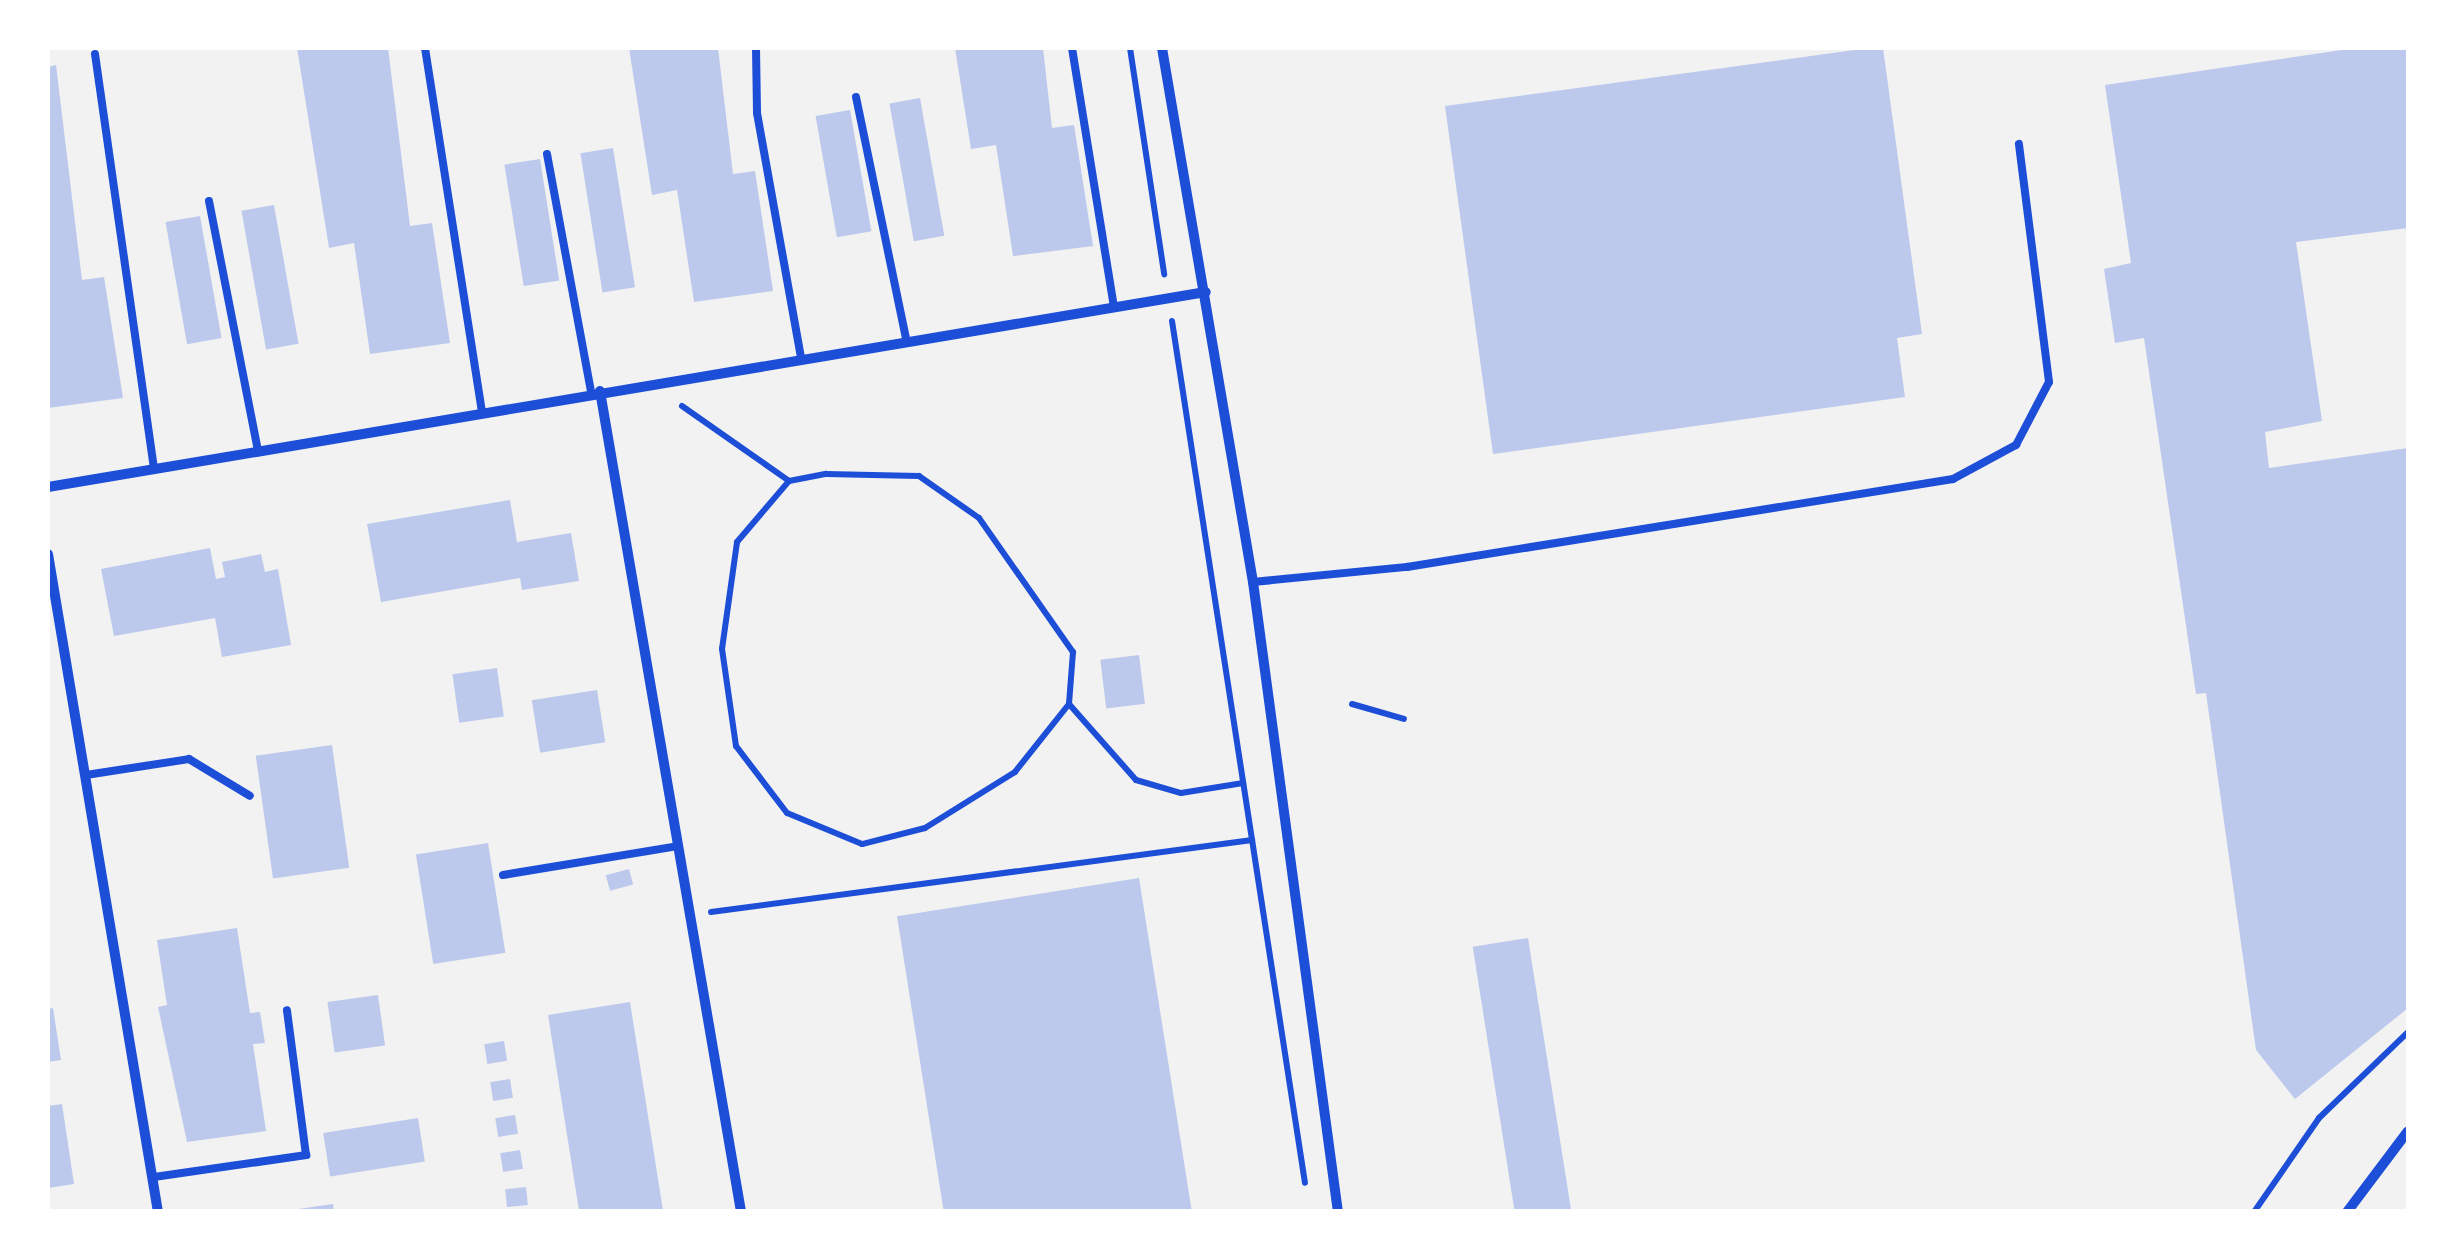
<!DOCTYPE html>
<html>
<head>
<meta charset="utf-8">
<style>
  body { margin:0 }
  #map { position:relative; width:2456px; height:1259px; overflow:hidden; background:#f2f2f2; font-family:"PT Sans Narrow",sans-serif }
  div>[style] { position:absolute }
  .building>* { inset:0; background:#bdc9ec; transform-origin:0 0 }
  .path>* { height:6px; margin:-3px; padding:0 3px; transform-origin:3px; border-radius:3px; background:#1d4ed8 }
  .service>* { height:8px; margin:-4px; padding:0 4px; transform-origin:4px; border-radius:4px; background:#1d4ed8 }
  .minor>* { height:10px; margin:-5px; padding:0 5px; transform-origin:5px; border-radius:5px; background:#1d4ed8 }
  span { translate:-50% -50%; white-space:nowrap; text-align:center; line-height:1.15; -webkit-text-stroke:9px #fff; paint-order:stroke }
  .frame { position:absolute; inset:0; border:50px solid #fff; pointer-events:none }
</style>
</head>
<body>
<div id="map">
  <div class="building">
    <i style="clip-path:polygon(297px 48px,388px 48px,410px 226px,432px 223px,450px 343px,370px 354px,354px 243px,329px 248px)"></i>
    <i style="clip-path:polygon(629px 48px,718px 48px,733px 174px,755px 171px,773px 291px,694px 302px,677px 190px,652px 195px)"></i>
    <i style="clip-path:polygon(955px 48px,1043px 48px,1052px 128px,1074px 125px,1093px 246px,1013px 256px,996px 145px,971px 149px)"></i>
    <i style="clip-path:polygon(1869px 48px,1883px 48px,1922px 334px,1897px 338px,1905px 397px,1493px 454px,1445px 106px)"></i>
    <i style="clip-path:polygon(2355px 48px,2408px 48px,2408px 228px,2296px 242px,2322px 421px,2265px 432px,2269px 468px,2408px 448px,2408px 1008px,2295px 1099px,2256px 1050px,2206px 693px,2196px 694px,2144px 338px,2115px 343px,2104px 269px,2131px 263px,2105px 85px)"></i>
    <i style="clip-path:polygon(56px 65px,82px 280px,104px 277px,123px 398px,48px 408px,48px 67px)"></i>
    <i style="left:920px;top:98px;width:140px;height:31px;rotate:80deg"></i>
    <i style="left:850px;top:110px;width:123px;height:35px;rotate:80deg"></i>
    <i style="left:613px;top:148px;width:141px;height:33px;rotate:81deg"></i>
    <i style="left:540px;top:159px;width:123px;height:36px;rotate:81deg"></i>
    <i style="left:274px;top:205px;width:141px;height:33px;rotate:80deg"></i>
    <i style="left:200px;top:216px;width:124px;height:35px;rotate:80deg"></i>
    <i style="clip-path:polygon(510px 500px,517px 542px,571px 533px,579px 581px,522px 590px,520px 578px,381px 602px,367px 524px)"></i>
    <i style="clip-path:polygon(210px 548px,216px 579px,225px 577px,222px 562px,261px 554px,265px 572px,278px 569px,291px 645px,222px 657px,215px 618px,114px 636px,101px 569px)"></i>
    <i style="left:1139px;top:655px;width:49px;height:39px;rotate:83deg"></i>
    <i style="left:497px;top:668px;width:49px;height:45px;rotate:82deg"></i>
    <i style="left:597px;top:690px;width:53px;height:66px;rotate:81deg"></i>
    <i style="left:332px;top:745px;width:124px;height:77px;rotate:82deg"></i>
    <i style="left:488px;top:843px;width:111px;height:73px;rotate:81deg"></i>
    <i style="left:629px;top:869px;width:16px;height:24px;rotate:75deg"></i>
    <i style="left:1139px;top:878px;width:338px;height:245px;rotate:81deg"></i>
    <i style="clip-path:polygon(237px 928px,250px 1013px,260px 1012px,265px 1043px,253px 1044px,266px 1131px,187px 1142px,158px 1007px,167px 1005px,157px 940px)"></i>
    <i style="left:1528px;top:938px;width:277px;height:56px;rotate:81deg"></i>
    <i style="left:378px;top:995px;width:51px;height:51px;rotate:82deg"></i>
    <i style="left:630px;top:1002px;width:212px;height:83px;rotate:81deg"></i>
    <i style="clip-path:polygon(53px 1008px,61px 1060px,48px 1062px,48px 1009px)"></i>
    <i style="left:504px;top:1041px;width:20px;height:20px;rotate:81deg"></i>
    <i style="left:510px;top:1079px;width:19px;height:20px;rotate:81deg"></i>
    <i style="clip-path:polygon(62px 1104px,74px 1184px,48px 1188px,48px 1106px)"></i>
    <i style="left:515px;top:1115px;width:19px;height:20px;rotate:81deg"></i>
    <i style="left:418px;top:1118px;width:44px;height:96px;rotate:81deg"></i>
    <i style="left:520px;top:1150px;width:19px;height:20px;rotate:81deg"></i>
    <i style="left:526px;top:1187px;width:18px;height:21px;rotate:84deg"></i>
    <i style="clip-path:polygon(333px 1204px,334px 1212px,298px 1212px,298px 1209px)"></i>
  </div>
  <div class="path">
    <i style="left:1130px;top:48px;width:229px;rotate:81.4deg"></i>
    <i style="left:1172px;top:321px;width:872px;rotate:81.23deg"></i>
    <i style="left:682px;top:406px;width:131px;rotate:35deg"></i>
    <i style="left:826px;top:474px;width:93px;rotate:1.2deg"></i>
    <i style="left:919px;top:476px;width:73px;rotate:35deg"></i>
    <i style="left:979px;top:518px;width:164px;rotate:55deg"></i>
    <i style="left:1073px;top:652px;width:52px;rotate:94.4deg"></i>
    <i style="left:1069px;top:704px;width:87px;rotate:128.5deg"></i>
    <i style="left:1015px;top:772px;width:106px;rotate:148.1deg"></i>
    <i style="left:925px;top:828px;width:65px;rotate:165.7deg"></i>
    <i style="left:862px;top:844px;width:81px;rotate:-157.5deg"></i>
    <i style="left:787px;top:813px;width:84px;rotate:-127.3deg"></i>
    <i style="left:736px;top:746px;width:98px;rotate:-98.2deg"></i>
    <i style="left:722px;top:649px;width:108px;rotate:-82deg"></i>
    <i style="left:737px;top:542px;width:80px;rotate:-49.6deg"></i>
    <i style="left:789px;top:481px;width:38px;rotate:-11deg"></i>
    <i style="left:1069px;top:704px;width:101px;rotate:48.6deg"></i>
    <i style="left:1136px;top:780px;width:47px;rotate:16.1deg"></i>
    <i style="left:1181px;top:793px;width:63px;rotate:-9.2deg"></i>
    <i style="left:1352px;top:704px;width:54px;rotate:16.1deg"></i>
    <i style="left:711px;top:912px;width:546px;rotate:-7.58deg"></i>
    <i style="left:2254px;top:1212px;width:114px;rotate:-55.3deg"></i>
    <i style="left:2319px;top:1118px;width:124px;rotate:-44deg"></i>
  </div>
  <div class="service">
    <i style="left:425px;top:48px;width:367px;rotate:81.1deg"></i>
    <i style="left:756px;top:48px;width:65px;rotate:89.1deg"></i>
    <i style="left:757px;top:113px;width:249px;rotate:79.8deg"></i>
    <i style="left:1072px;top:48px;width:261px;rotate:80.8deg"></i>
    <i style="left:95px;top:54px;width:418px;rotate:81.9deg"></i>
    <i style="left:856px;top:97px;width:247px;rotate:78.3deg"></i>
    <i style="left:547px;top:154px;width:242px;rotate:79.5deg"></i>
    <i style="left:209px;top:201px;width:254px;rotate:78.9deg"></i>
    <i style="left:1253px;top:582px;width:155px;rotate:-5.6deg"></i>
    <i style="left:1407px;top:567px;width:553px;rotate:-9.16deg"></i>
    <i style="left:1953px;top:479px;width:72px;rotate:-28.4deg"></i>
    <i style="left:2016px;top:445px;width:71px;rotate:-62.4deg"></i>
    <i style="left:2049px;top:382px;width:240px;rotate:-97.2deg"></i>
    <i style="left:86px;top:775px;width:104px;rotate:-8.8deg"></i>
    <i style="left:189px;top:759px;width:71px;rotate:31.2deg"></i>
    <i style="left:503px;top:875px;width:177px;rotate:-9.4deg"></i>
    <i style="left:154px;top:1177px;width:154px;rotate:-8.2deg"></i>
    <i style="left:306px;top:1155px;width:146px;rotate:-97.5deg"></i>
  </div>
  <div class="minor">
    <i style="left:1162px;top:48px;width:542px;rotate:80.33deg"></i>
    <i style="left:1253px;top:582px;width:636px;rotate:82.32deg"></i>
    <i style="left:600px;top:391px;width:833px;rotate:80.25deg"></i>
    <i style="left:48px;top:487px;width:1174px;rotate:-9.56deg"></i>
    <i style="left:48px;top:554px;width:667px;rotate:80.51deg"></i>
    <i style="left:2347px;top:1212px;width:101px;rotate:-53deg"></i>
  </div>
  <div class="frame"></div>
</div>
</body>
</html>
